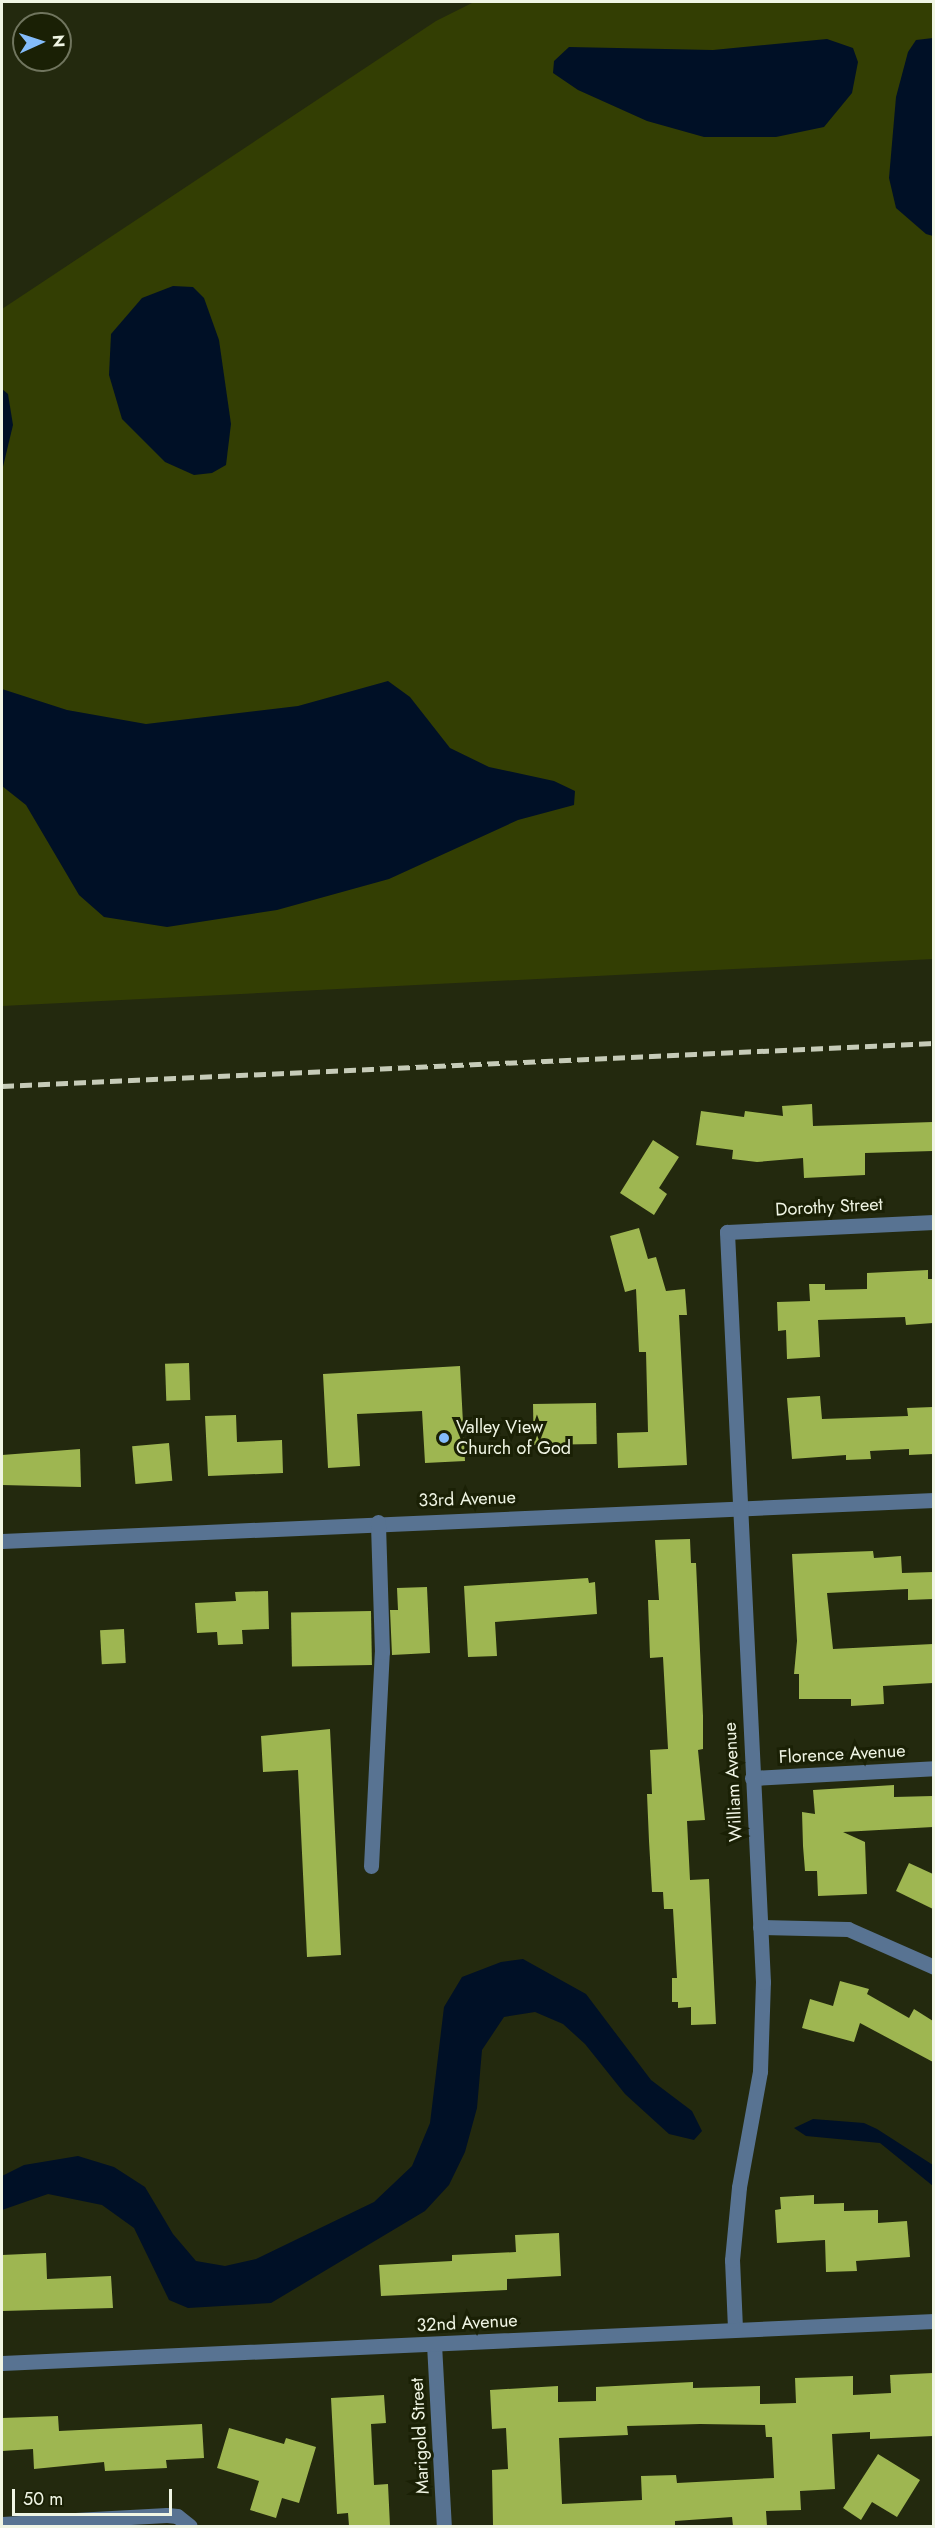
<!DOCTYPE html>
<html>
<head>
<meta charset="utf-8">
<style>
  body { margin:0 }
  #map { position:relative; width:935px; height:2528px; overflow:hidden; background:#23290e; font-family:Jost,sans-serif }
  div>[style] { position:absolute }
  .green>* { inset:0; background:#333e03 }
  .water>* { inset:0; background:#001026 }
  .building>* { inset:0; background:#9eb651; transform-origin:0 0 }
  .minor>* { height:15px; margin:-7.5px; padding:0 7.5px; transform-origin:7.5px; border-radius:7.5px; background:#587392 }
  .rail>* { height:4.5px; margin-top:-2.25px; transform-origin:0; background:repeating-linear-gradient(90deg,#c6cbb8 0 12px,transparent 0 18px) }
  .dots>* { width:16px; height:16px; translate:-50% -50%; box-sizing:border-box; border:3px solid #1a2005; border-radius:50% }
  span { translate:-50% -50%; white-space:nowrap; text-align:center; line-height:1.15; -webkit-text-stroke:6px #1a2005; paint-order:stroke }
  .street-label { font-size:18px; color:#f0f5e4 }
  .poi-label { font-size:18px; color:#f0f5e4 }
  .left { translate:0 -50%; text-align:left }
  .frame { position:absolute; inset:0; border:3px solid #f0f5e4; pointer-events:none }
  .north { position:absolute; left:12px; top:12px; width:60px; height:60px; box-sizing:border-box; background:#1a2005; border:2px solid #70755e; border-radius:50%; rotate:87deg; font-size:16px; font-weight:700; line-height:24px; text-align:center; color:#f0f5e4 }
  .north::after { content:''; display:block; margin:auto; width:21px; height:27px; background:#84bcfb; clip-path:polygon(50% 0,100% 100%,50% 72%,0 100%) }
  .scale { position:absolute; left:12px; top:2489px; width:160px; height:27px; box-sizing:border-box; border:3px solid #f0f5e4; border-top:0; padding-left:8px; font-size:18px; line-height:21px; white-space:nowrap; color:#f0f5e4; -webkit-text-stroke:4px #1a2005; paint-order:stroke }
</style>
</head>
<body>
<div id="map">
  <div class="green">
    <i style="clip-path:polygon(474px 2px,933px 2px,933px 959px,2px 1006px,2px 309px,436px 21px)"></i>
  </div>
  <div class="water">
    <i style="clip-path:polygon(933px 38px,934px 38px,933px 236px,926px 234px,896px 208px,889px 178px,896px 97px,908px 52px,916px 40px)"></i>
    <i style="clip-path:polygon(827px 39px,853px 48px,858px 62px,852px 93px,824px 127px,776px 137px,704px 137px,647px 121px,578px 90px,553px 73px,554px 61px,569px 47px,713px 50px)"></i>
    <i style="clip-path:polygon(173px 286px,193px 287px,204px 298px,219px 340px,231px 424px,226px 465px,212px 473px,194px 475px,165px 462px,122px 419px,109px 375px,111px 334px,142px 298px)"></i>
    <i style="clip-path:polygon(2px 389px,8px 394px,13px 425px,2px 471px)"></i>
    <i style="clip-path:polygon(388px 681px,410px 697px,450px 748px,489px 767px,554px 781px,575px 791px,574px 805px,518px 820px,389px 879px,277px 910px,167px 927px,104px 917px,79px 895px,26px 805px,2px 786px,2px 689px,67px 710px,146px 724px,298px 706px)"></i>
    <i style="clip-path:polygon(523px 1959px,586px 1994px,651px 2080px,692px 2111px,702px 2131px,694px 2140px,669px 2134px,625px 2094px,585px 2044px,563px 2024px,535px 2012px,504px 2017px,482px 2050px,477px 2108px,465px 2152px,449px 2185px,425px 2211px,271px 2303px,188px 2308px,169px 2300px,134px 2228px,102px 2205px,48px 2194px,2px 2210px,2px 2176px,24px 2165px,78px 2156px,114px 2167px,145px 2187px,173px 2234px,196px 2261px,225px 2266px,256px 2259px,374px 2202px,412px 2166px,430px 2123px,444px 2007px,462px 1977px,501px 1962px)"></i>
    <i style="clip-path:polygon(813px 2119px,864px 2123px,877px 2129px,933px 2165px,933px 2186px,880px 2143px,806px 2136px,794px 2128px)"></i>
  </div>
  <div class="building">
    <i style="clip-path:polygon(812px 1104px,813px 1126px,933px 1122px,933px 1151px,865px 1153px,865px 1175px,804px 1178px,803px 1158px,757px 1162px,732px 1159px,733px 1150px,696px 1145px,701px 1111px,744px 1117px,745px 1111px,783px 1116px,782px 1106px)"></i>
    <i style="clip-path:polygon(653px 1140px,679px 1157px,659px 1188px,667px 1194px,654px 1215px,620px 1193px)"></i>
    <i style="clip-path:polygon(639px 1228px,648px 1259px,656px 1257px,666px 1291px,685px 1289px,687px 1315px,679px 1315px,687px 1465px,618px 1468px,617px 1433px,648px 1432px,646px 1352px,639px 1352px,636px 1289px,625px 1292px,610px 1236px)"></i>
    <i style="clip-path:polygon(928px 1270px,928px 1279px,933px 1279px,933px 1323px,906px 1325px,905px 1317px,818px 1320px,820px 1357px,787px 1359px,786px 1330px,778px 1331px,777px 1302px,810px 1301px,809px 1284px,825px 1284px,825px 1290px,867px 1289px,867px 1273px)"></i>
    <i style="left:189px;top:1363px;width:37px;height:24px;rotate:88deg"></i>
    <i style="clip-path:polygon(460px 1366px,465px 1461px,425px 1463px,422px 1411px,357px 1414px,360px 1466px,328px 1468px,323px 1374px)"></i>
    <i style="clip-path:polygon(820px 1396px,822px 1419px,908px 1416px,907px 1408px,933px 1407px,933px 1454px,909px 1455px,909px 1449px,870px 1451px,871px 1459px,846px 1460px,846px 1455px,792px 1459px,787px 1398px)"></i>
    <i style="left:596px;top:1403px;width:41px;height:63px;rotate:89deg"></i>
    <i style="clip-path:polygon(236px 1415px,237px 1442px,282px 1440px,283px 1473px,208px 1476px,205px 1416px)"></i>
    <i style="left:169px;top:1443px;width:38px;height:37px;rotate:85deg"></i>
    <i style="clip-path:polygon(80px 1449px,81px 1487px,2px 1485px,2px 1455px)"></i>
    <i style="clip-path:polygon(690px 1539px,691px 1563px,696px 1563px,703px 1716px,703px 1749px,698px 1750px,705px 1820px,687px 1821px,690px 1880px,709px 1879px,716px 2024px,691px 2025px,691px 2007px,678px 2008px,678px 2002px,672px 2002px,672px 1978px,677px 1978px,673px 1909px,664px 1909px,663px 1892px,652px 1892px,649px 1841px,647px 1794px,652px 1794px,650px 1750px,668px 1749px,663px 1657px,650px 1658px,648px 1600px,659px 1600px,655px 1540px)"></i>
    <i style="clip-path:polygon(873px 1551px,874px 1558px,901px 1556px,902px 1573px,933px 1572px,933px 1599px,908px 1600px,908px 1589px,827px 1593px,833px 1649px,933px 1644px,933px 1683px,883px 1686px,884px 1704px,851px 1706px,851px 1699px,799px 1699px,799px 1674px,794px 1674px,797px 1641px,792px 1554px)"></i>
    <i style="clip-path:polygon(588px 1578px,589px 1583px,595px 1582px,597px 1614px,495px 1622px,497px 1656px,468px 1657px,464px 1586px)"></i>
    <i style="clip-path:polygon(427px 1587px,430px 1653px,392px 1655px,390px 1610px,398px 1610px,397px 1588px)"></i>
    <i style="clip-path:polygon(268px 1591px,269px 1629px,242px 1630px,243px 1644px,218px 1645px,217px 1632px,197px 1633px,195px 1603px,236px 1601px,235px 1592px)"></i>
    <i style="left:371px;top:1611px;width:54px;height:80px;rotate:89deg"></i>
    <i style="left:124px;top:1629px;width:34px;height:24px;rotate:87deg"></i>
    <i style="clip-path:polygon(330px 1729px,341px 1955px,307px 1957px,298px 1770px,263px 1772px,261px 1736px)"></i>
    <i style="clip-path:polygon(894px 1785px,894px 1797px,933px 1796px,933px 1827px,843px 1832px,865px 1842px,867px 1894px,818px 1896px,817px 1871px,805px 1871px,803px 1846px,802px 1812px,815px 1814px,813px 1790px)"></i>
    <i style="clip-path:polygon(909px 1863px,933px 1874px,933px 1909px,896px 1891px)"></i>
    <i style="clip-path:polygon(840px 1981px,869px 1989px,867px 1994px,909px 2018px,914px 2009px,933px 2021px,933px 2062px,860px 2023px,854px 2042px,802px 2028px,810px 1999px,833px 2006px)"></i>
    <i style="clip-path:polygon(814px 2195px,814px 2204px,844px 2203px,844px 2211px,878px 2210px,878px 2223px,907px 2221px,910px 2257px,856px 2261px,857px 2271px,826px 2272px,825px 2240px,777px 2243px,775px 2210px,781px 2209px,780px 2197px)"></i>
    <i style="clip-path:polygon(559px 2233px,561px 2276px,507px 2279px,507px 2290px,381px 2296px,379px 2265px,452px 2261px,452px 2255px,516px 2252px,515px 2235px)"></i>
    <i style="clip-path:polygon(46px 2253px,47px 2279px,111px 2276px,113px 2308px,2px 2311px,2px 2255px)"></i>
    <i style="clip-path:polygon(evenodd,933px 2373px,933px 2436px,870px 2439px,870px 2432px,832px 2434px,835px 2489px,800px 2491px,801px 2510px,766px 2511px,767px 2526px,733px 2526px,732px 2517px,675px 2521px,675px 2526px,493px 2526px,492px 2470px,508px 2469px,506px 2428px,492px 2429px,490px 2390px,558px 2386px,558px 2402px,596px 2401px,596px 2387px,693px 2382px,693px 2388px,760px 2386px,760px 2404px,796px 2403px,795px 2378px,853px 2376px,853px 2395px,891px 2393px,890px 2375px,933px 2373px,700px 2424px,765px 2425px,766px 2437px,772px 2437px,774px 2478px,677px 2483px,676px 2475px,641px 2476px,642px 2500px,562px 2504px,559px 2438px,628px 2435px,627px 2426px,700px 2424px)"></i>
    <i style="clip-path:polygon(384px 2395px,386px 2423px,371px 2424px,374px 2485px,388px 2484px,390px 2526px,349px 2526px,348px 2513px,337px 2514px,331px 2398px)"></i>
    <i style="clip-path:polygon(58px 2416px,59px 2431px,202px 2424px,204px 2458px,166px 2460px,167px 2468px,105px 2471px,104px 2462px,34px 2469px,33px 2449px,2px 2451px,2px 2418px)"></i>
    <i style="clip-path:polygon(229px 2428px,284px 2444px,286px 2438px,316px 2447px,299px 2503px,282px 2498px,276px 2518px,250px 2510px,259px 2481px,217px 2468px)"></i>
    <i style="clip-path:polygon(878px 2454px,920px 2480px,897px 2517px,872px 2502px,861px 2520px,843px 2508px)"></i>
  </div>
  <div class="minor">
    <i style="left:2px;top:1541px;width:933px;rotate:-2.52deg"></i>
    <i style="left:752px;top:1778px;width:182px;rotate:-3.1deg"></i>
    <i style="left:371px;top:1866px;width:214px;rotate:-87.1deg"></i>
    <i style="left:382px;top:1652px;width:130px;rotate:-91.8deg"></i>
    <i style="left:760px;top:1927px;width:88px;rotate:1.3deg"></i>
    <i style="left:848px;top:1929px;width:94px;rotate:23.8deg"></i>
    <i style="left:735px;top:2328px;width:68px;rotate:-92.5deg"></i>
    <i style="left:732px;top:2260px;width:73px;rotate:-84.5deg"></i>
    <i style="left:739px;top:2187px;width:118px;rotate:-79.7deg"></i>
    <i style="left:760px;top:2071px;width:89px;rotate:-88.1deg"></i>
    <i style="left:763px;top:1982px;width:751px;rotate:-92.75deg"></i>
    <i style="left:727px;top:1232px;width:207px;rotate:-2.8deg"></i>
    <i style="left:434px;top:2344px;width:182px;rotate:86.9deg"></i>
    <i style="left:2px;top:2363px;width:933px;rotate:-2.58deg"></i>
    <i style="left:2px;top:2524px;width:165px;rotate:-3.1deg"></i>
    <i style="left:167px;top:2515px;width:10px;rotate:6deg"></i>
    <i style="left:177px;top:2516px;width:16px;rotate:38deg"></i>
  </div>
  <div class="rail">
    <i style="left:2px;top:1086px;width:933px;rotate:-2.64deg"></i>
  </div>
  <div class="dots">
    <i style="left:444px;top:1438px;background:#84bcfb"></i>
  </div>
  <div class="street-label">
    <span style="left:829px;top:1207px;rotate:-3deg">Dorothy Street</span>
    <span style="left:467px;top:1499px;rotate:-2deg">33rd Avenue</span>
    <span style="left:842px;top:1754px;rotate:-3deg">Florence Avenue</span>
    <span style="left:733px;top:1782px;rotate:-93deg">William Avenue</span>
    <span style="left:467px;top:2323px;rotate:-3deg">32nd Avenue</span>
    <span style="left:420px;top:2436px;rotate:-93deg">Marigold Street</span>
  </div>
  <div class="poi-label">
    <span class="left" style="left:456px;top:1438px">Valley View<br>Church of God</span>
  </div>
  <div class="frame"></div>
  <div class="north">N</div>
  <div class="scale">50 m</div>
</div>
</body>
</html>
